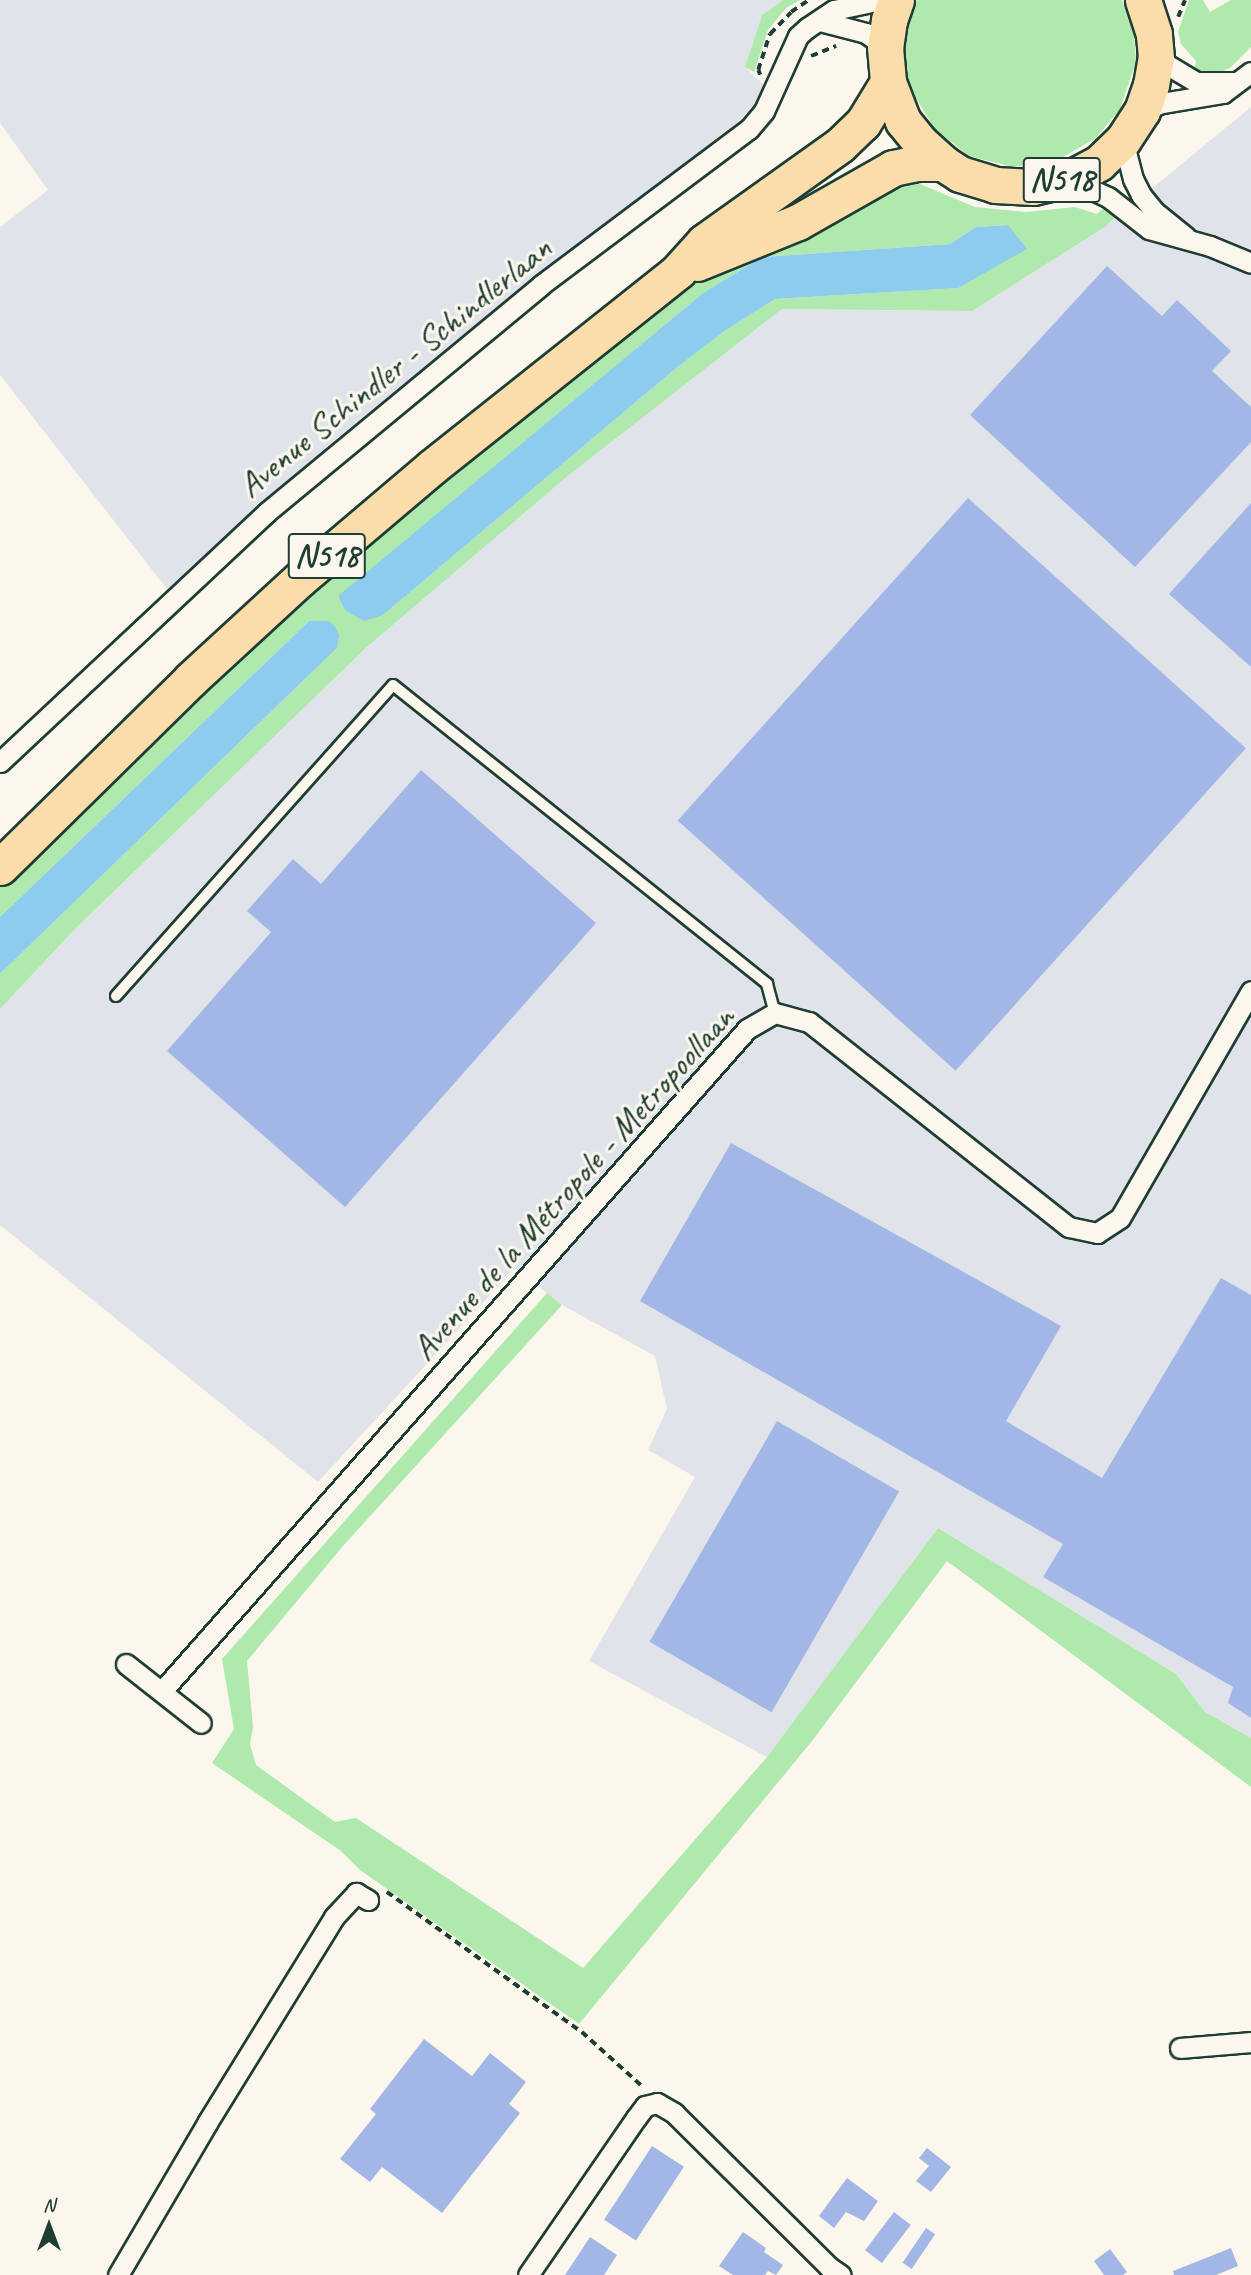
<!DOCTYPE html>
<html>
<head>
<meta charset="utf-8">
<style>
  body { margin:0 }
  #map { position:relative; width:1251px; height:2275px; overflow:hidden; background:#fbf7ec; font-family:Caveat,sans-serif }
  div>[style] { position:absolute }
  .built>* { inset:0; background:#e0e4ea }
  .green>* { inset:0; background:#afe9ad }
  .water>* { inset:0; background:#8eccee }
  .building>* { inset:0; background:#a2b7e5; transform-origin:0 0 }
  .path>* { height:3.5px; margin-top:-1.75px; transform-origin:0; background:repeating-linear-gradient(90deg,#1f3d34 0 7px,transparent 0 12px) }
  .roads { filter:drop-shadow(2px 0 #1f3d34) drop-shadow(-2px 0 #1f3d34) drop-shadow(0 2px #1f3d34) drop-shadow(0 -2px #1f3d34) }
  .lane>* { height:10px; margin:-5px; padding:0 5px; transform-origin:5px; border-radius:5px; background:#fbf7ec }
  .street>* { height:19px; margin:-9.5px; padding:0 9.5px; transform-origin:9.5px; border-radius:9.5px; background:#fbf7ec }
  .highway>* { height:35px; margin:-17.5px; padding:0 17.5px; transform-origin:17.5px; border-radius:17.5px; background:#faddab }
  span { translate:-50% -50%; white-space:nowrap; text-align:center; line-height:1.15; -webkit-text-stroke:6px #fbf7ec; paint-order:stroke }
  .shield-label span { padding:2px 5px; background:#fbf7ec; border:2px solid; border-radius:5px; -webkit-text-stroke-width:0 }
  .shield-label { font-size:33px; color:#1f3d34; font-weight:700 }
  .street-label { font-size:35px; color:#1f3d34 }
  .north { position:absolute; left:14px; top:2191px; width:70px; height:70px; -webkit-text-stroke:5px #fbf7ec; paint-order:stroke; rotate:0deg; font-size:19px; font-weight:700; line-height:28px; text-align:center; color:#1f3d34 }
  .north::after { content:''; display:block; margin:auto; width:24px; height:32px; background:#1f3d34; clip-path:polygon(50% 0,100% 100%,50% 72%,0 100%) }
</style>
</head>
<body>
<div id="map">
  <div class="built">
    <i style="clip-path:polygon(0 0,783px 0,762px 15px,745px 67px,763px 84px,757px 101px,739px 121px,547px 269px,337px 438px,167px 589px,0 375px,0 227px,48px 190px,0 123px)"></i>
    <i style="clip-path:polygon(1251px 107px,1251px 1738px,1205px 1712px,1176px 1674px,938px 1528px,767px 1757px,589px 1661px,695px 1477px,648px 1450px,667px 1409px,655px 1356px,562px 1305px,515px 1268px,318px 1482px,0 1225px,0 1009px,76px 928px,368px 646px,569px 475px,782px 309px,972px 311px,1105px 227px)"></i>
  </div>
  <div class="green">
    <i style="clip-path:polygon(783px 0,800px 0,786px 8px,768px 30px,754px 72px,745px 67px,762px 15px)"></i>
    <i style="clip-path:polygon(917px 0,1122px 0,1134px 35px,1136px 62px,1120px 109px,1096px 138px,1056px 161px,1013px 167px,969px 156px,934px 128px,909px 86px,905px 71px,904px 39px,908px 17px)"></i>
    <i style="clip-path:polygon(1189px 0,1203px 0,1210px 12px,1231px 0,1251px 0,1251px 47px,1230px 68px,1215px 74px,1194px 73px,1196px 61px,1181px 44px,1178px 32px)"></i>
    <i style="clip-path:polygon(evenodd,920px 184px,975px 207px,1026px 212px,1075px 207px,1097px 214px,1106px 205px,1117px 216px,1105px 227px,972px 311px,782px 309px,569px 475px,368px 646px,76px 928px,0 1009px,0 974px,337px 648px,309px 621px,0 917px,0 887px,198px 691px,439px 476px,683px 283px,898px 185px,920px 184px,1008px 225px,957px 288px,775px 299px,726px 330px,675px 369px,383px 615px,338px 597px,703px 293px,762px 257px,950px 244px,976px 227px,1008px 225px)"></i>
    <i style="clip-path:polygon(547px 1293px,562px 1305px,343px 1546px,247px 1661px,253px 1727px,250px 1744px,256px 1765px,335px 1822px,356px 1818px,583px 1968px,767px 1757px,938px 1528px,1176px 1674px,1205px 1712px,1251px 1738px,1251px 1787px,947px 1561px,812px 1741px,579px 2024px,360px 1870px,341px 1851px,212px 1763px,234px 1729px,222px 1659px)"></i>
  </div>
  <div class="water">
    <i style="clip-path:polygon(1008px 225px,1027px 249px,958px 288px,775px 299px,726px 330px,675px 369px,383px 615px,364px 621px,345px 610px,338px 596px,703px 293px,762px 257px,950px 244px,976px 227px)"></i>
    <i style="clip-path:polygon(309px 621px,328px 621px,334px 625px,339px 635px,337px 648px,0 974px,0 917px)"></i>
  </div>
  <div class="building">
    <i style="clip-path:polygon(1107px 266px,1162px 316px,1177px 300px,1231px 351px,1212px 371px,1251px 407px,1251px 442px,1135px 567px,970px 415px)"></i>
    <i style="left:968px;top:498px;width:374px;height:434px;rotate:42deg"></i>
    <i style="clip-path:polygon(1251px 503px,1251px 667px,1169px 594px)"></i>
    <i style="clip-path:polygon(421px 770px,596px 923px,345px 1207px,167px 1051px,271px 932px,247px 911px,293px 859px,321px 884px)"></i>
    <i style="clip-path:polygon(731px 1143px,1061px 1326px,1006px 1421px,1102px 1478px,1221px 1278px,1251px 1295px,1251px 1718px,1228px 1703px,1233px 1687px,1043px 1577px,1063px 1544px,640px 1301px)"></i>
    <i style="left:777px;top:1421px;width:141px;height:255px;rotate:30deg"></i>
    <i style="clip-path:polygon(424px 2039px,472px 2076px,490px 2053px,526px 2082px,509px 2104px,520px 2113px,442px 2213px,382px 2167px,370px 2182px,340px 2159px,376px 2114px,370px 2109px)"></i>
    <i style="left:652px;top:2146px;width:38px;height:88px;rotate:33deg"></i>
    <i style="clip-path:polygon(927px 2148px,951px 2167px,931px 2192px,916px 2181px,929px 2166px,919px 2158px)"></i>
    <i style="clip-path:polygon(847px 2178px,878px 2201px,864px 2221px,846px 2212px,834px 2228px,819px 2216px)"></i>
    <i style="left:894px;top:2212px;width:21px;height:48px;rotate:37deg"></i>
    <i style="left:926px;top:2228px;width:11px;height:42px;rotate:34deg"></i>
    <i style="clip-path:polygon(743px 2232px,766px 2248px,764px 2252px,783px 2265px,776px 2275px,768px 2271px,765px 2275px,733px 2275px,719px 2266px)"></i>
    <i style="clip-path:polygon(590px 2237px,617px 2255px,604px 2275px,565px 2275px)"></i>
    <i style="clip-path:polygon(1231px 2248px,1238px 2266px,1216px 2275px,1174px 2275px,1173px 2271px)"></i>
    <i style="clip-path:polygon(1110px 2249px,1127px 2272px,1123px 2275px,1104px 2275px,1094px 2261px)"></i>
  </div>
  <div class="path">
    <i style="left:1178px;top:17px;width:18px;rotate:-68deg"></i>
    <i style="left:811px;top:56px;width:27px;rotate:-22deg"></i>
    <i style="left:760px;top:75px;width:5px;rotate:-112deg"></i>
    <i style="left:758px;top:70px;width:38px;rotate:-72deg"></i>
    <i style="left:770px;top:34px;width:30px;rotate:-46deg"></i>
    <i style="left:791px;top:12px;width:22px;rotate:-34deg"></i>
    <i style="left:387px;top:1892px;width:240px;rotate:35.7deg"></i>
    <i style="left:582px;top:2032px;width:81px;rotate:42deg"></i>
  </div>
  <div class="roads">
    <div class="lane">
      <i style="left:116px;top:996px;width:416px;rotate:-48.3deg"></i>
      <i style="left:393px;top:685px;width:479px;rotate:38.6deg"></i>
      <i style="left:767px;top:984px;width:30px;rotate:75deg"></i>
    </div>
    <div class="street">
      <i style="left:820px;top:21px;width:48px;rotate:14.6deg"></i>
      <i style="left:866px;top:33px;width:24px;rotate:36deg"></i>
      <i style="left:1156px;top:58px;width:47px;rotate:31deg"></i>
      <i style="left:1196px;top:82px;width:40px"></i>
      <i style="left:1142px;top:111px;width:22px;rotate:-22deg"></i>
      <i style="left:1162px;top:103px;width:62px;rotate:-9.3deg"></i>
      <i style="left:1223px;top:93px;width:35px;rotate:-37deg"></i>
      <i style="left:1123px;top:140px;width:40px;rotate:75.6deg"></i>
      <i style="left:1133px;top:179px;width:18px;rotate:63deg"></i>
      <i style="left:1141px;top:195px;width:21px;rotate:51deg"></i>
      <i style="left:1154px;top:211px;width:41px;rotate:39.1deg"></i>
      <i style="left:1069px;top:179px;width:43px;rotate:24.8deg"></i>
      <i style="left:1108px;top:197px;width:52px;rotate:38deg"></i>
      <i style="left:1149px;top:229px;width:63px;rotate:15.6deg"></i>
      <i style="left:1210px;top:246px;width:44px;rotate:22.5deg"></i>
      <i style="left:0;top:762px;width:366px;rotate:-43.1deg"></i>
      <i style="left:267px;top:512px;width:356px;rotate:-39.6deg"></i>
      <i style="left:541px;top:285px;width:260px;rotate:-36.9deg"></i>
      <i style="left:749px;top:129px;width:23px;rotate:-50deg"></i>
      <i style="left:764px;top:111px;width:82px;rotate:-65.6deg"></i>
      <i style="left:798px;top:36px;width:12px;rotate:-42deg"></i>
      <i style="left:807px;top:28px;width:32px;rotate:-34deg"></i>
      <i style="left:834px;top:10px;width:48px;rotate:-12deg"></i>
      <i style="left:126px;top:1664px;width:95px;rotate:38.2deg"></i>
      <i style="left:162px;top:1691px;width:883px;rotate:-48.53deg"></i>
      <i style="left:747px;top:1029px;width:32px;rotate:-30deg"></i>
      <i style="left:775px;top:1013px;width:35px;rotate:15deg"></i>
      <i style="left:809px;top:1022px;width:331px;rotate:38.3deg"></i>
      <i style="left:1069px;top:1227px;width:29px;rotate:12deg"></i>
      <i style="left:1097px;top:1233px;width:27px;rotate:-33deg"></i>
      <i style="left:1120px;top:1218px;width:262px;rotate:-60deg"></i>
      <i style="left:1180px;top:2048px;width:71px;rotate:-4.8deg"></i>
      <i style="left:118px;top:2275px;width:176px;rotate:-59.6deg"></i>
      <i style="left:207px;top:2123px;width:242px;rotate:-58.3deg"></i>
      <i style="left:334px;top:1917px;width:33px;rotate:-47deg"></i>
      <i style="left:356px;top:1893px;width:14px;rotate:30deg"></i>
      <i style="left:528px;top:2275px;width:191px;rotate:-55.5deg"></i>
      <i style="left:636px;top:2118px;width:15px;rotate:-53deg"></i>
      <i style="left:645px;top:2106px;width:12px;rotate:-14deg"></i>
      <i style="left:657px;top:2103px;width:20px;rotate:30deg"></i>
      <i style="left:674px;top:2113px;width:218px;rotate:44.8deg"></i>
      <i style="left:829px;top:2267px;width:14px;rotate:34deg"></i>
    </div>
    <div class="highway">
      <i style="left:896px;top:0;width:21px;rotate:109deg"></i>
      <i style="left:889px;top:20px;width:27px;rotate:98deg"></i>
      <i style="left:885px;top:47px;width:35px;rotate:85deg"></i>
      <i style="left:888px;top:82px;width:42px;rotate:69deg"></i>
      <i style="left:903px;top:121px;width:28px;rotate:51deg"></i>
      <i style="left:921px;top:143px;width:30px;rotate:42deg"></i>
      <i style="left:943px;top:163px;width:20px;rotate:33deg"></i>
      <i style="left:960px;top:174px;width:37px;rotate:17deg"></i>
      <i style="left:995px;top:185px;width:38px;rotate:3deg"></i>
      <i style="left:1033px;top:187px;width:37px;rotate:-13deg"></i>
      <i style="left:1069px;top:179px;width:34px;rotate:-28deg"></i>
      <i style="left:1099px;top:163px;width:33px;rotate:-44deg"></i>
      <i style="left:1123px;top:140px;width:35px;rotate:-57deg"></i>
      <i style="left:1142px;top:111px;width:28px;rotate:-71deg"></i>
      <i style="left:1151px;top:85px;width:27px;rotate:-80deg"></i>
      <i style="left:1156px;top:58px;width:24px;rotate:-95deg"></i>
      <i style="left:1154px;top:34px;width:36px;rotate:-108deg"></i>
      <i style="left:697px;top:263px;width:109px;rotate:-22.1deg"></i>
      <i style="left:798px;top:222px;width:109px;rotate:-29.6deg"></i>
      <i style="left:893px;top:168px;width:24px;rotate:-12deg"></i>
      <i style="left:916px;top:163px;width:27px"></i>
      <i style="left:0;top:867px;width:267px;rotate:-44.5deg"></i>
      <i style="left:190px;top:680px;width:149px;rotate:-42.6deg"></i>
      <i style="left:300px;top:579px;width:173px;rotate:-40.3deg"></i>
      <i style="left:432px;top:467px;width:315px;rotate:-38.5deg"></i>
      <i style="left:678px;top:271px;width:39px;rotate:-48deg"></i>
      <i style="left:704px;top:242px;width:167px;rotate:-35.5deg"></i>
      <i style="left:840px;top:145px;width:32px;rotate:-44deg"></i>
      <i style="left:863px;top:123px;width:48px;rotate:-58.6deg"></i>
    </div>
  </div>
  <div class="shield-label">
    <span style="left:1062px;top:180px">N518</span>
    <span style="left:327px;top:556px">N518</span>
  </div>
  <div class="street-label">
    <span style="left:395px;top:367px;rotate:-39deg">Avenue Schindler - Schindlerlaan</span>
    <span style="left:573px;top:1183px;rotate:-48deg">Avenue de la Métropole - Metropoollaan</span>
  </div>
  <div class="north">N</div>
</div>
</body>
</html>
